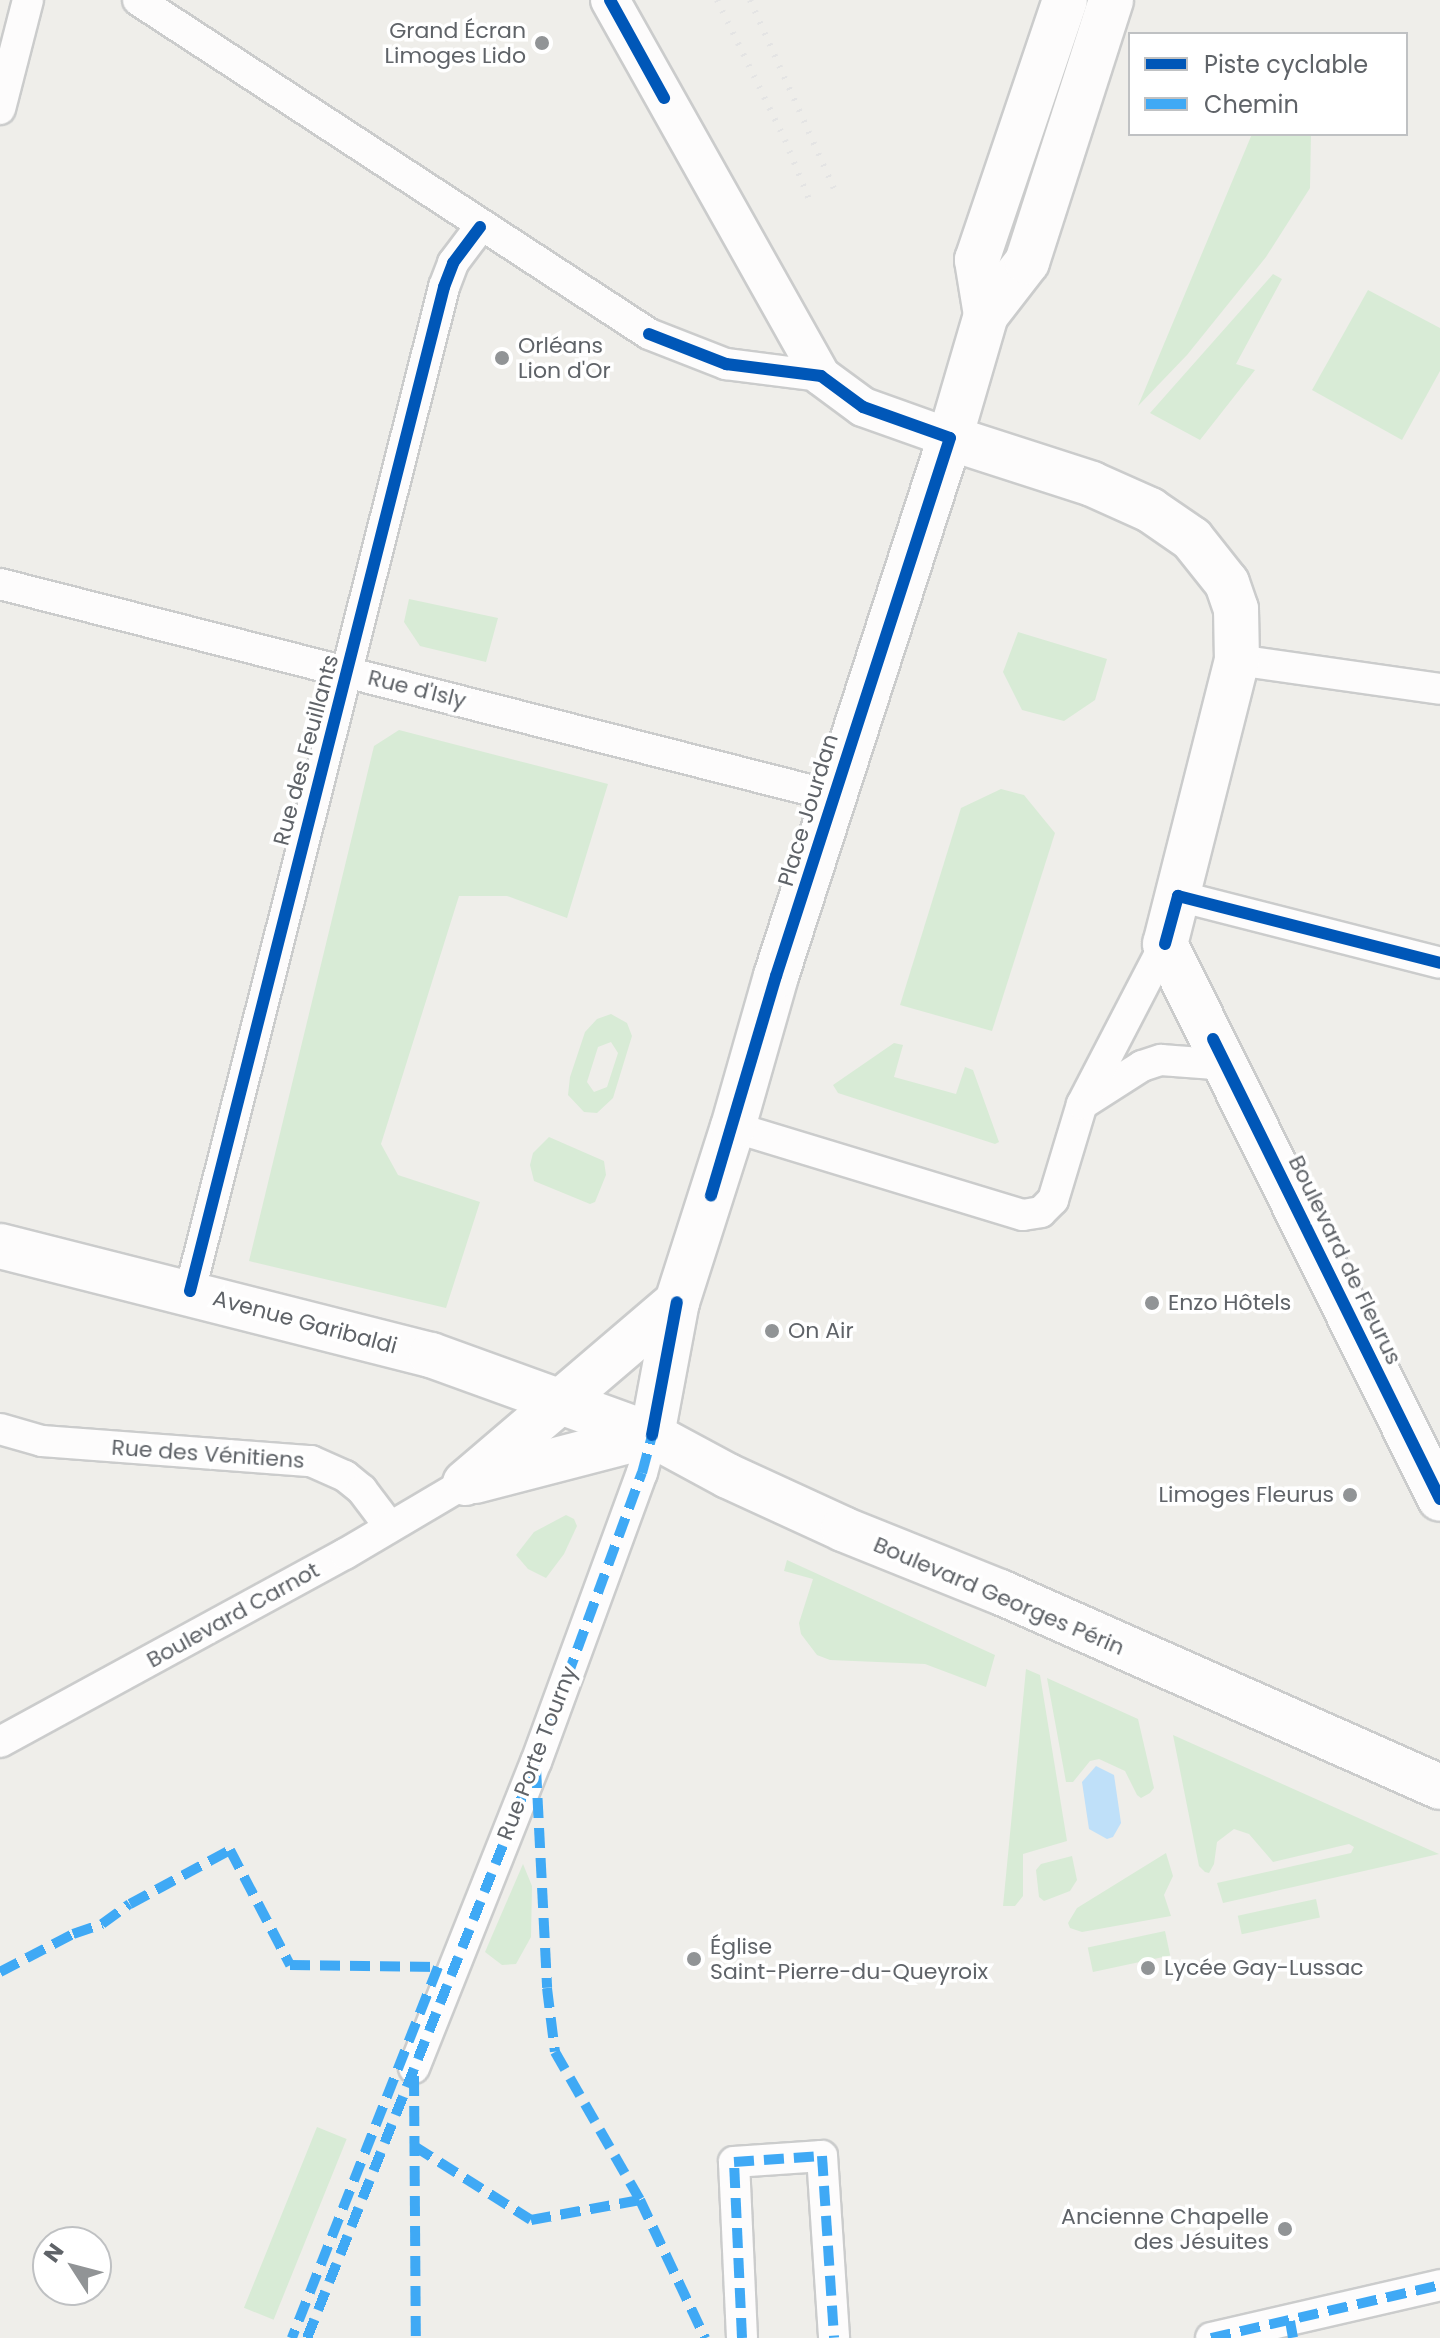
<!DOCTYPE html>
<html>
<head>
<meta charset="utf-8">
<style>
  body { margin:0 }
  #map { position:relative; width:1440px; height:2338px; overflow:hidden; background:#efeeea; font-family:Poppins,sans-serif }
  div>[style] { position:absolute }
  .green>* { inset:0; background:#d8ebd6; transform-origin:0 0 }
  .water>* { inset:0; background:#bfe0f9 }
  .roads { filter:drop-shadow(2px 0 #cbcccc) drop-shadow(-2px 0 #cbcccc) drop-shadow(0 2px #cbcccc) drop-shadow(0 -2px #cbcccc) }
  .minor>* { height:30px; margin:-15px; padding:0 15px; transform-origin:15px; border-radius:15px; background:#fdfcfc }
  .tertiary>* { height:38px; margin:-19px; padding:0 19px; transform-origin:19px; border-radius:19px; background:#fdfcfc }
  .secondary>* { height:44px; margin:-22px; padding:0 22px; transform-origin:22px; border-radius:22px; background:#fdfcfc }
  .rail>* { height:6px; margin-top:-3px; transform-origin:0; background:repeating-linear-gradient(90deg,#e4e4e4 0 2px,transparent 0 12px) }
  .quiet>* { height:10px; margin-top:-5px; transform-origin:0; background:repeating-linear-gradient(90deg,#3fa9f5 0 20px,transparent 0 30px) }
  .cycleway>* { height:12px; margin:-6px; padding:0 6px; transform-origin:6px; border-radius:6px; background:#0057b8 }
  .dots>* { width:22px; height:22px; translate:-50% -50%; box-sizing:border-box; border:4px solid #fff; border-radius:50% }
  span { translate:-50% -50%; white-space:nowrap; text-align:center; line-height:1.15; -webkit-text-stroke:7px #fff; paint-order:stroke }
  .poi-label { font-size:22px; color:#5f6368 }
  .right { translate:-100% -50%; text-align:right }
  .left { translate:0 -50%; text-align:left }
  .street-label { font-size:22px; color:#5f6368 }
  .legend { position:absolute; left:1128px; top:32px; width:280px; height:104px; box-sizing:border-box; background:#fff; border:2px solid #bfc1c3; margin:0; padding:10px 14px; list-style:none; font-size:24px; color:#5f6368 }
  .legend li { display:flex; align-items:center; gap:16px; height:40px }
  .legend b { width:40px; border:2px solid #bfc1c3 }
  .north { position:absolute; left:32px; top:2226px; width:80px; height:80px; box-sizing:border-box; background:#fff; border:2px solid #bfc1c3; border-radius:50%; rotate:306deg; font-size:22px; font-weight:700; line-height:32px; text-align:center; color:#5f6368 }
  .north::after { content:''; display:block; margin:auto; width:28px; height:36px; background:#919496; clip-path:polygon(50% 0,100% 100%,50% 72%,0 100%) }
</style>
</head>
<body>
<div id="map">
  <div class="green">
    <i style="clip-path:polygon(1252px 134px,1311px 134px,1310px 188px,1266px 257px,1187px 355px,1138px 406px)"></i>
    <i style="clip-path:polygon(1273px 274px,1282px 279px,1236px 364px,1255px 370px,1200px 440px,1150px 413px)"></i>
    <i style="clip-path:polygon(1368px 290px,1440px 328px,1440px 371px,1402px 440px,1312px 390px)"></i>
    <i style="clip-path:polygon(409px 599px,498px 618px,486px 662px,420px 646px,404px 622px)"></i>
    <i style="clip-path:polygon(1018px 632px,1107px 659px,1095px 700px,1064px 721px,1022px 710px,1003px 672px)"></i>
    <i style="clip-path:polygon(399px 730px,608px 784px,567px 918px,507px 896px,459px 896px,381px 1144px,398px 1175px,480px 1202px,446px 1308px,249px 1261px,374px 746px)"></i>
    <i style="clip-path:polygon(1001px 789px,1024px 795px,1055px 833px,992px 1031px,900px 1005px,961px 808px)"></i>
    <i style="clip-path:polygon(evenodd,611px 1014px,627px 1023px,632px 1036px,613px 1098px,597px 1113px,584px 1112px,568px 1095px,570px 1077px,585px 1032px,597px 1019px,611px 1014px,611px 1042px,618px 1053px,607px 1087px,594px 1092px,587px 1082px,598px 1047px,611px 1042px)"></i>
    <i style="clip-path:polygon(894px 1043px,903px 1045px,894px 1077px,956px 1094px,965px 1067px,973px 1070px,999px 1142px,995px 1144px,838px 1093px,833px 1085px)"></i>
    <i style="clip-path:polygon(549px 1137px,604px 1161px,606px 1175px,595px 1202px,590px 1204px,534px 1181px,530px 1165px,533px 1153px)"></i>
    <i style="clip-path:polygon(566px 1515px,574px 1519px,577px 1526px,564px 1554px,546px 1578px,528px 1569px,516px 1555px,534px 1532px)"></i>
    <i style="clip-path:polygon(787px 1560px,995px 1655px,986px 1687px,925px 1664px,830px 1660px,817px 1655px,801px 1634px,799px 1623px,813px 1579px,784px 1571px)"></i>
    <i style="clip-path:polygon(1026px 1669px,1040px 1675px,1067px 1841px,1023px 1854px,1023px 1896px,1015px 1906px,1003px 1906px)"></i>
    <i style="clip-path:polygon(1047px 1678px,1138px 1719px,1154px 1788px,1150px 1793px,1141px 1798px,1137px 1795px,1125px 1771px,1099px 1759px,1090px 1761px,1073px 1782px,1066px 1782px)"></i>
    <i style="clip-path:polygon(1173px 1735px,1439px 1854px,1223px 1903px,1217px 1883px,1351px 1853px,1354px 1847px,1349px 1844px,1273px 1862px,1249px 1834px,1234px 1829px,1217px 1842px,1214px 1864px,1209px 1873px,1205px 1872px,1199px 1866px)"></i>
    <i style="clip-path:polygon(1166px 1853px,1173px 1876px,1164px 1895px,1171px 1916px,1082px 1932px,1070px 1928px,1068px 1923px,1077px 1908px)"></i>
    <i style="clip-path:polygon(1072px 1856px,1077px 1880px,1070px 1891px,1044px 1901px,1039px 1897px,1036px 1870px,1041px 1864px)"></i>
    <i style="clip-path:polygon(523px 1864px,532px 1886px,531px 1937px,516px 1964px,502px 1965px,485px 1952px)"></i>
    <i style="left:1316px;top:1899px;width:19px;height:80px;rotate:78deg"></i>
    <i style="left:1165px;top:1931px;width:25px;height:79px;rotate:78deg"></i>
    <i style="left:317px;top:2127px;width:32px;height:195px;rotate:22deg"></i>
  </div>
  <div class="water">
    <i style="clip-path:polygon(1096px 1766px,1114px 1775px,1121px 1823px,1113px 1837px,1107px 1839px,1089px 1829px,1082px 1782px)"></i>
  </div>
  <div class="roads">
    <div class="minor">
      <i style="left:138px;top:0;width:610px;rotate:33.17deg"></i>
      <i style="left:649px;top:334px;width:83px;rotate:21.3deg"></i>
      <i style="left:726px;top:364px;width:96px;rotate:7.2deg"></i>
      <i style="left:0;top:109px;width:113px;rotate:-75.6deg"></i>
      <i style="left:0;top:584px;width:860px;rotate:14.28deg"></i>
      <i style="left:1237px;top:660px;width:205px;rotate:8.1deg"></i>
      <i style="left:1178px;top:896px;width:270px;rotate:14.3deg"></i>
      <i style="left:1084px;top:1103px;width:69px;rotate:-32.5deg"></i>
      <i style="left:1142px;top:1066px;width:20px;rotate:-18deg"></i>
      <i style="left:1161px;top:1060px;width:67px;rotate:4.3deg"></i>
      <i style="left:733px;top:1127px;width:303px;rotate:16.9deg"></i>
      <i style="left:1023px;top:1215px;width:18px;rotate:-9deg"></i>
      <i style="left:1041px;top:1212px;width:17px;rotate:-45deg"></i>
      <i style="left:1053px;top:1200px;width:100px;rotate:-73.2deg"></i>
      <i style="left:1082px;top:1104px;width:180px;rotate:-62.6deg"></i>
      <i style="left:190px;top:1291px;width:1036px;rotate:-75.8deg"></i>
      <i style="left:444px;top:287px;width:26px;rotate:-69deg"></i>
      <i style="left:453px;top:263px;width:45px;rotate:-53.1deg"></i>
      <i style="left:0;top:1429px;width:44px;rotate:15.9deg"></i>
      <i style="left:42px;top:1441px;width:270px;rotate:4.3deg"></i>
      <i style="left:311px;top:1461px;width:37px;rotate:24deg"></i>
      <i style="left:345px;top:1476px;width:22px;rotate:39deg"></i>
      <i style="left:362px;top:1490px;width:46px;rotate:52.9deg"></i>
      <i style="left:0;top:1742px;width:393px;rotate:-28.6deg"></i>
      <i style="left:345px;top:1554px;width:139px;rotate:-30.6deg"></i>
      <i style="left:414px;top:2068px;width:329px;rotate:-68.3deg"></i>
      <i style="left:536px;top:1762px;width:308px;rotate:-69.9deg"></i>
      <i style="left:642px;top:1473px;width:39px;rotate:-75deg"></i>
      <i style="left:742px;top:2338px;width:176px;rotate:-92.6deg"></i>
      <i style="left:734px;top:2162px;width:88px;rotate:-3.9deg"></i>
      <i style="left:822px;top:2156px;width:182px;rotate:86.2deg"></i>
      <i style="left:1211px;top:2338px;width:235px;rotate:-13deg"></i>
    </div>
    <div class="tertiary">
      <i style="left:610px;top:0;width:431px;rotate:60.7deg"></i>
      <i style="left:821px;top:376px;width:52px;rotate:36.4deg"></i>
      <i style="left:863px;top:407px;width:92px;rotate:19.6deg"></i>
    </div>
    <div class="secondary">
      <i style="left:986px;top:315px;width:56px;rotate:-99.3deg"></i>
      <i style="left:977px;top:260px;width:274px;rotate:-71.3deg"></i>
      <i style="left:950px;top:438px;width:149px;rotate:17.9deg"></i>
      <i style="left:1092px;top:484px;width:64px;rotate:24.1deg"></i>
      <i style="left:1150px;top:510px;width:51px;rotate:34.6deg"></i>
      <i style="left:1192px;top:539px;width:56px;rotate:51.5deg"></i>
      <i style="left:1227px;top:583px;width:28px;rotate:71deg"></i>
      <i style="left:1236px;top:609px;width:51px;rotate:88.9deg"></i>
      <i style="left:1237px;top:660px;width:293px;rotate:104.2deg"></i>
      <i style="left:1165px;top:944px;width:619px;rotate:63.64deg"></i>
      <i style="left:0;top:1246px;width:445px;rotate:14.2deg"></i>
      <i style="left:431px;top:1355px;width:235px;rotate:19.9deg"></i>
      <i style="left:652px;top:1435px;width:86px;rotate:28.3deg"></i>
      <i style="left:728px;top:1476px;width:127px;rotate:24.7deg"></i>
      <i style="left:843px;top:1529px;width:169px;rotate:21.9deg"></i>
      <i style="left:1000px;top:1592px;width:481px;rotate:23.9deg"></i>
      <i style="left:652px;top:1435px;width:135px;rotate:-79.4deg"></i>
      <i style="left:677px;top:1302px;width:184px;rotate:-72.3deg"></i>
      <i style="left:733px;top:1127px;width:157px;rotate:-74.1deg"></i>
      <i style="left:776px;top:976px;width:565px;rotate:-72.08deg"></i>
      <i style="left:950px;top:438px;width:128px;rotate:-73.7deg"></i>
      <i style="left:986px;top:315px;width:67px;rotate:-52.3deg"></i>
      <i style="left:1027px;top:262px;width:275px;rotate:-72.2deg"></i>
      <i style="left:475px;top:1481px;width:183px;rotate:-14.6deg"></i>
      <i style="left:465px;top:1483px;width:279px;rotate:-40.5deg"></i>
    </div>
  </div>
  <div class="rail">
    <i style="left:717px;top:0;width:156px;rotate:64.1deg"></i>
    <i style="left:785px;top:140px;width:67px;rotate:68deg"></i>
    <i style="left:750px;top:0;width:209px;rotate:66deg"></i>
  </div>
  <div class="quiet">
    <i style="left:536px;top:1768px;width:220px;rotate:87.1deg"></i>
    <i style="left:547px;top:1988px;width:64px;rotate:82.9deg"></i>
    <i style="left:555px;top:2052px;width:171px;rotate:60.1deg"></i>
    <i style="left:640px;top:2200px;width:153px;rotate:64.8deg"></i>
    <i style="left:0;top:1972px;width:82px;rotate:-27.5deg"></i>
    <i style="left:73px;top:1934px;width:31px;rotate:-19deg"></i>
    <i style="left:102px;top:1924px;width:34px;rotate:-36deg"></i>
    <i style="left:130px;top:1904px;width:114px;rotate:-28.4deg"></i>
    <i style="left:230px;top:1850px;width:130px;rotate:62.4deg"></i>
    <i style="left:290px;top:1965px;width:148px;rotate:0.8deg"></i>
    <i style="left:438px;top:1967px;width:399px;rotate:111.5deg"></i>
    <i style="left:414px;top:2076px;width:262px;rotate:89.6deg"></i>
    <i style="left:414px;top:2146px;width:138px;rotate:32.3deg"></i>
    <i style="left:531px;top:2220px;width:111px;rotate:-10.4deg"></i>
    <i style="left:1290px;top:2321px;width:17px;rotate:80deg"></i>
    <i style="left:307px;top:2338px;width:620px;rotate:-68.32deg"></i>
    <i style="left:536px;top:1762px;width:308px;rotate:-69.9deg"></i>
    <i style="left:642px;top:1473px;width:39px;rotate:-75deg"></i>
    <i style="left:742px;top:2338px;width:176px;rotate:-92.6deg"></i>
    <i style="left:734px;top:2162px;width:88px;rotate:-3.9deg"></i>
    <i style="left:822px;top:2156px;width:182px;rotate:86.2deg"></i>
    <i style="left:1211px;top:2338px;width:235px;rotate:-13deg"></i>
  </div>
  <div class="cycleway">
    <i style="left:610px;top:0;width:112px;rotate:61.1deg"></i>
    <i style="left:649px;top:334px;width:83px;rotate:21.3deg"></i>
    <i style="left:726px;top:364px;width:96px;rotate:7.2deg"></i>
    <i style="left:821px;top:376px;width:52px;rotate:36.4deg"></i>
    <i style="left:863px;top:407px;width:92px;rotate:19.6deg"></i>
    <i style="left:950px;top:438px;width:565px;rotate:107.92deg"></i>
    <i style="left:776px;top:976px;width:229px;rotate:106.5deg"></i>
    <i style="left:1165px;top:944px;width:50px;rotate:-74.8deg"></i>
    <i style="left:1178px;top:896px;width:270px;rotate:14.3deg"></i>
    <i style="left:1213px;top:1039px;width:513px;rotate:63.73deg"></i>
    <i style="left:190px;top:1291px;width:1036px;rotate:-75.8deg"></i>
    <i style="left:444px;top:287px;width:26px;rotate:-69deg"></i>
    <i style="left:453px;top:263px;width:45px;rotate:-53.1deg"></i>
    <i style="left:652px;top:1435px;width:135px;rotate:-79.4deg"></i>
  </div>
  <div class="dots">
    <i style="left:542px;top:43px;background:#919496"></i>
    <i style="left:502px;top:358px;background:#919496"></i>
    <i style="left:1152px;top:1303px;background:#919496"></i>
    <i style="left:772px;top:1331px;background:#919496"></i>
    <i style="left:1350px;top:1495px;background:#919496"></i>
    <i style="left:694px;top:1959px;background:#919496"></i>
    <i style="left:1148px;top:1968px;background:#919496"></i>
    <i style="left:1285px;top:2229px;background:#919496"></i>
  </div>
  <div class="poi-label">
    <span class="right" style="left:526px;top:43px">Grand Écran<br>Limoges Lido</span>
    <span class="left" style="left:518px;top:358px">Orléans<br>Lion d'Or</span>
    <span class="left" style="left:1168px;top:1303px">Enzo Hôtels</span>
    <span class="left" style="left:788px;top:1331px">On Air</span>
    <span class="right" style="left:1334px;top:1495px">Limoges Fleurus</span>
    <span class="left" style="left:710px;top:1959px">Église<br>Saint-Pierre-du-Queyroix</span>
    <span class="left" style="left:1164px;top:1968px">Lycée Gay-Lussac</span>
    <span class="right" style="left:1269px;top:2229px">Ancienne Chapelle<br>des Jésuites</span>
  </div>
  <div class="street-label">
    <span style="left:417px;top:689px;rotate:14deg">Rue d'Isly</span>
    <span style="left:306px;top:750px;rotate:-75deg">Rue des Feuillants</span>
    <span style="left:808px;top:810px;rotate:-73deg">Place Jourdan</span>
    <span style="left:1345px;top:1260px;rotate:64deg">Boulevard de Fleurus</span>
    <span style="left:305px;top:1322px;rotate:15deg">Avenue Garibaldi</span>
    <span style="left:208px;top:1454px;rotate:4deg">Rue des Vénitiens</span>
    <span style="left:999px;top:1596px;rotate:23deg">Boulevard Georges Périn</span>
    <span style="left:233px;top:1615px;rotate:-29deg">Boulevard Carnot</span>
    <span style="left:537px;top:1753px;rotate:-69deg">Rue Porte Tourny</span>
  </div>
  <ul class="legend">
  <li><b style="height:10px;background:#0057b8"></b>Piste cyclable</li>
  <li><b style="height:10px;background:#3fa9f5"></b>Chemin</li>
  </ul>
  <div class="north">N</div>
</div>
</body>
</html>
